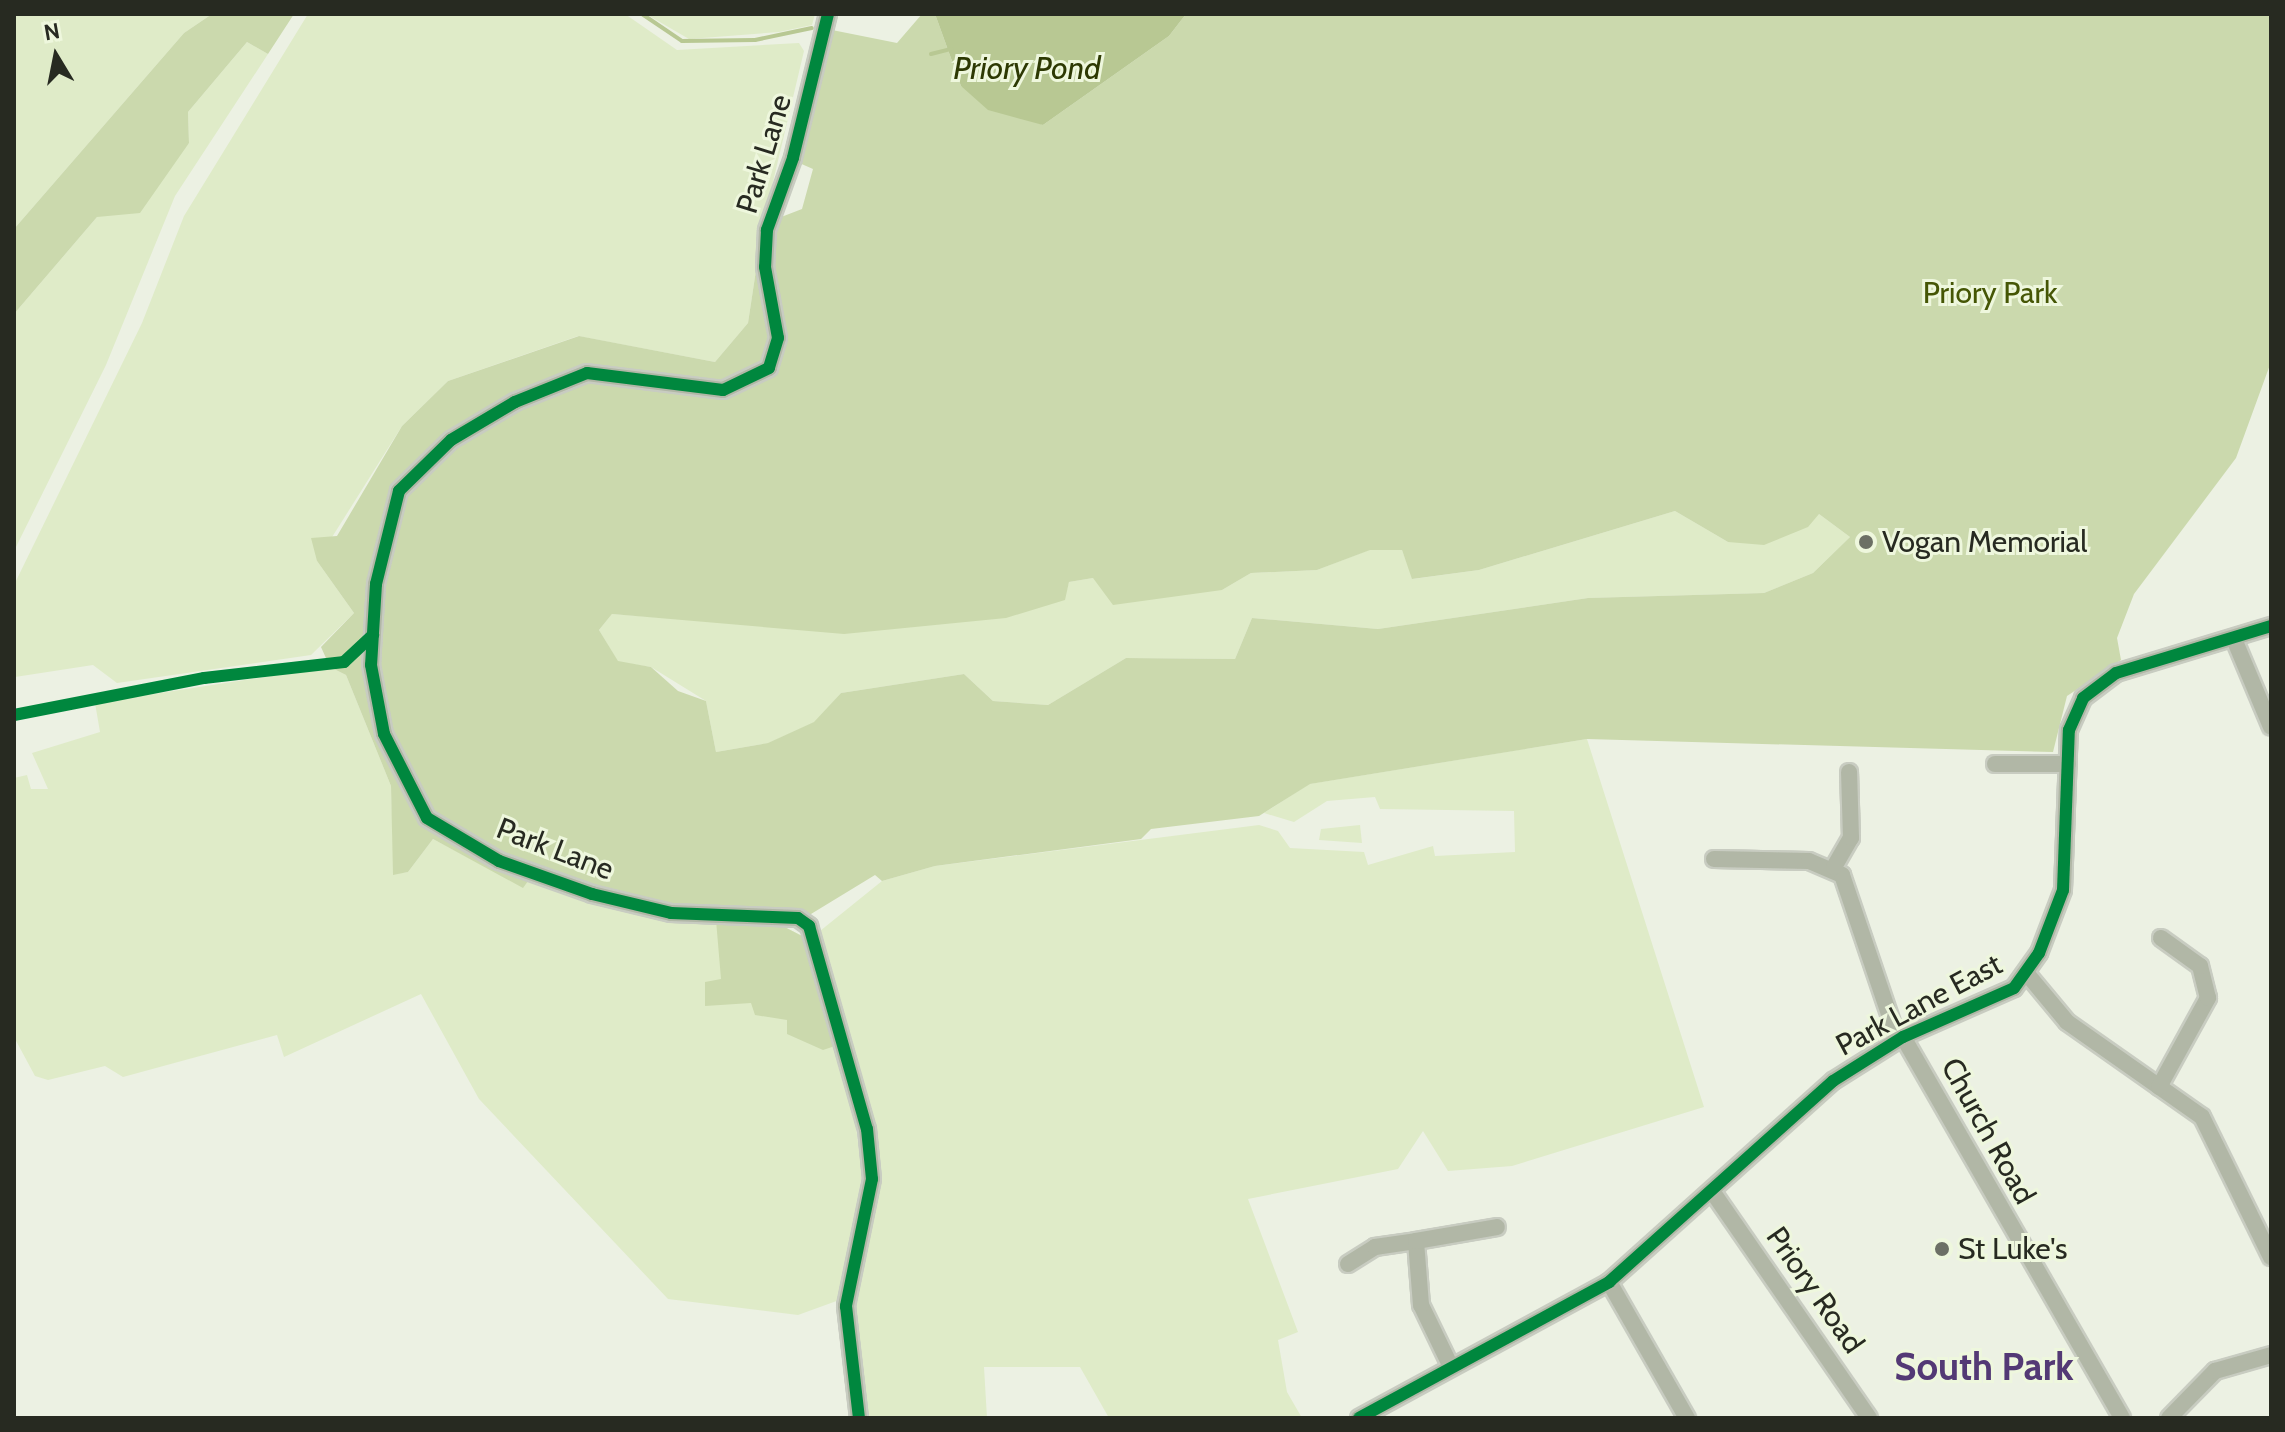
<!DOCTYPE html>
<html>
<head>
<meta charset="utf-8">
<style>
  body { margin:0 }
  #map { position:relative; width:2285px; height:1432px; overflow:hidden; background:#ecf1e3; font-family:Cabin,sans-serif }
  div>[style] { position:absolute }
  .green>* { inset:0; background:#dfebc8 }
  .forest>* { inset:0; background:#cbd9ad }
  .water>* { inset:0; background:#b8c893 }
  .stream>* { height:4px; margin:-2px; padding:0 2px; transform-origin:2px; border-radius:2px; background:#b8c893 }
  .roads { filter:drop-shadow(2px 0 #c8ccc1) drop-shadow(-2px 0 #c8ccc1) drop-shadow(0 2px #c8ccc1) drop-shadow(0 -2px #c8ccc1) }
  .minor>* { height:16px; margin:-8px; padding:0 8px; transform-origin:8px; border-radius:8px; background:#b1b7a6 }
  .cycleway>* { height:12px; margin:-6px; padding:0 6px; transform-origin:6px; border-radius:6px; background:#00873e }
  .dots>* { width:22px; height:22px; translate:-50% -50%; box-sizing:border-box; border:4px solid #eef7dd; border-radius:50% }
  span { translate:-50% -50%; white-space:nowrap; text-align:center; line-height:1.15; -webkit-text-stroke:6px #eef7dd; paint-order:stroke }
  .street-label { font-size:30px; color:#272a21 }
  .park-label { font-size:30px; color:#455605 }
  .poi-label { font-size:30px; color:#272a21 }
  .left { translate:0 -50%; text-align:left }
  .water-label { font-size:32px; color:#2d3903; font-style:italic }
  .district-label { font-size:38px; color:#533975; font-weight:700 }
  .frame { position:absolute; inset:0; border:16px solid #272a21; pointer-events:none }
  .north { position:absolute; left:16px; top:16px; width:80px; height:80px; -webkit-text-stroke:6px #eef7dd; paint-order:stroke; rotate:350deg; font-size:22px; font-weight:700; line-height:32px; text-align:center; color:#272a21 }
  .north::after { content:''; display:block; margin:auto; width:28px; height:36px; background:#272a21; clip-path:polygon(50% 0,100% 100%,50% 72%,0 100%) }
</style>
</head>
<body>
<div id="map">
  <div class="green">
    <i style="clip-path:polygon(14px 14px,212px 14px,184px 33px,14px 229px)"></i>
    <i style="clip-path:polygon(308px 14px,625px 14px,677px 50px,799px 43px,804px 51px,763px 224px,748px 323px,715px 362px,578px 336px,448px 381px,402px 426px,317px 561px,354px 613px,311px 655px,117px 683px,93px 665px,15px 677px,14px 585px,142px 323px,184px 216px)"></i>
    <i style="clip-path:polygon(646px 14px,815px 14px,812px 25px,779px 32px,689px 39px)"></i>
    <i style="clip-path:polygon(247px 42px,268px 54px,175px 196px,106px 365px,14px 551px,14px 314px,97px 217px,189px 143px,188px 112px)"></i>
    <i style="clip-path:polygon(1675px 511px,1728px 542px,1819px 514px,1850px 537px,1813px 573px,1764px 593px,1588px 598px,1378px 629px,1252px 618px,1235px 659px,1126px 658px,1048px 705px,993px 701px,964px 674px,841px 693px,815px 722px,769px 743px,716px 752px,706px 701px,651px 667px,618px 662px,599px 630px,612px 614px,680px 619px,1064px 600px,1069px 582px,1093px 578px,1222px 590px,1251px 573px,1317px 570px,1369px 550px,1402px 550px,1413px 579px,1479px 570px)"></i>
    <i style="clip-path:polygon(330px 667px,346px 675px,391px 786px,394px 874px,408px 872px,433px 839px,523px 887px,529px 880px,598px 903px,773px 921px,802px 936px,855px 1118px,862px 1174px,842px 1299px,798px 1315px,668px 1299px,479px 1099px,421px 994px,284px 1057px,277px 1035px,123px 1077px,105px 1066px,48px 1080px,35px 1076px,14px 1037px,14px 778px,27px 775px,31px 789px,48px 789px,32px 753px,100px 732px,95px 703px)"></i>
    <i style="clip-path:polygon(1587px 739px,1704px 1107px,1512px 1166px,1448px 1171px,1423px 1131px,1398px 1169px,1248px 1199px,1298px 1332px,1278px 1340px,1287px 1392px,1302px 1418px,1109px 1418px,1080px 1367px,984px 1367px,987px 1418px,866px 1418px,853px 1314px,880px 1177px,820px 931px,882px 881px,935px 866px,1259px 825px,1278px 831px,1290px 848px,1364px 852px,1368px 865px,1433px 846px,1435px 856px,1515px 852px,1514px 811px,1380px 809px,1375px 797px,1327px 801px,1294px 822px,1264px 813px,1309px 784px)"></i>
    <i style="clip-path:polygon(1360px 825px,1362px 843px,1319px 840px,1321px 829px)"></i>
  </div>
  <div class="forest">
    <i style="clip-path:polygon(212px 14px,294px 14px,268px 54px,247px 42px,188px 112px,189px 143px,140px 213px,97px 217px,14px 314px,14px 229px,184px 33px)"></i>
    <i style="clip-path:polygon(evenodd,922px 14px,935px 14px,961px 86px,1043px 125px,1169px 36px,1186px 14px,2271px 14px,2271px 362px,2236px 458px,2134px 594px,2117px 638px,2121px 660px,2067px 696px,2053px 752px,1587px 739px,1310px 784px,1259px 816px,1151px 829px,1141px 839px,935px 866px,882px 881px,875px 875px,811px 914px,685px 910px,537px 869px,523px 888px,433px 839px,408px 872px,393px 875px,391px 786px,346px 675px,330px 667px,321px 647px,354px 613px,317px 561px,311px 538px,337px 536px,402px 426px,448px 381px,579px 336px,715px 362px,748px 323px,763px 224px,802px 209px,813px 169px,797px 162px,832px 30px,897px 43px,922px 14px,1675px 511px,1728px 542px,1764px 545px,1808px 527px,1819px 514px,1850px 537px,1813px 573px,1764px 593px,1588px 598px,1378px 629px,1252px 618px,1235px 659px,1126px 658px,1048px 705px,993px 701px,964px 674px,841px 693px,814px 722px,768px 743px,716px 752px,706px 701px,678px 691px,651px 667px,618px 661px,599px 630px,612px 614px,844px 634px,1006px 618px,1065px 600px,1069px 582px,1093px 578px,1113px 605px,1222px 590px,1251px 573px,1317px 570px,1370px 550px,1402px 550px,1412px 579px,1479px 570px,1675px 511px)"></i>
    <i style="clip-path:polygon(716px 920px,773px 921px,802px 936px,835px 1046px,823px 1050px,787px 1034px,787px 1020px,755px 1015px,751px 1003px,705px 1006px,705px 982px,721px 979px)"></i>
  </div>
  <div class="water">
    <i style="clip-path:polygon(935px 14px,1186px 14px,1169px 36px,1043px 125px,988px 110px,961px 86px)"></i>
  </div>
  <div class="stream">
    <i style="left:642px;top:14px;width:48px;rotate:34deg"></i>
    <i style="left:682px;top:41px;width:73px;rotate:-0.8deg"></i>
    <i style="left:755px;top:40px;width:58px;rotate:-11.9deg"></i>
    <i style="left:931px;top:54px;width:21px;rotate:-14deg"></i>
  </div>
  <div class="roads">
    <div class="minor">
      <i style="left:828px;top:14px;width:148px;rotate:103.7deg"></i>
      <i style="left:793px;top:158px;width:77px;rotate:109.9deg"></i>
      <i style="left:767px;top:230px;width:37px;rotate:93deg"></i>
      <i style="left:765px;top:267px;width:72px;rotate:79.6deg"></i>
      <i style="left:778px;top:338px;width:31px;rotate:107deg"></i>
      <i style="left:769px;top:368px;width:51px;rotate:154.4deg"></i>
      <i style="left:723px;top:390px;width:137px;rotate:-172.9deg"></i>
      <i style="left:587px;top:373px;width:78px;rotate:158.1deg"></i>
      <i style="left:515px;top:402px;width:74px;rotate:149.3deg"></i>
      <i style="left:451px;top:440px;width:73px;rotate:135.6deg"></i>
      <i style="left:399px;top:491px;width:96px;rotate:103.9deg"></i>
      <i style="left:376px;top:584px;width:81px;rotate:93.5deg"></i>
      <i style="left:371px;top:665px;width:70px;rotate:79.3deg"></i>
      <i style="left:384px;top:734px;width:94px;rotate:62.9deg"></i>
      <i style="left:427px;top:818px;width:84px;rotate:30.8deg"></i>
      <i style="left:499px;top:861px;width:99px;rotate:19.5deg"></i>
      <i style="left:592px;top:894px;width:81px;rotate:13.5deg"></i>
      <i style="left:671px;top:913px;width:127px;rotate:2.3deg"></i>
      <i style="left:798px;top:918px;width:14px;rotate:36deg"></i>
      <i style="left:809px;top:926px;width:211px;rotate:74.1deg"></i>
      <i style="left:867px;top:1129px;width:50px;rotate:84.3deg"></i>
      <i style="left:872px;top:1179px;width:130px;rotate:101.6deg"></i>
      <i style="left:846px;top:1306px;width:113px;rotate:83.4deg"></i>
      <i style="left:2234px;top:639px;width:95px;rotate:67.2deg"></i>
      <i style="left:1995px;top:764px;width:73px"></i>
      <i style="left:1714px;top:859px;width:95px;rotate:1.2deg"></i>
      <i style="left:1809px;top:861px;width:36px;rotate:23deg"></i>
      <i style="left:1842px;top:875px;width:174px;rotate:71.3deg"></i>
      <i style="left:1834px;top:867px;width:34px;rotate:-60deg"></i>
      <i style="left:1851px;top:838px;width:66px;rotate:-91.7deg"></i>
      <i style="left:2028px;top:975px;width:61px;rotate:50.3deg"></i>
      <i style="left:2067px;top:1022px;width:165px;rotate:35.1deg"></i>
      <i style="left:2202px;top:1117px;width:156px;rotate:63.8deg"></i>
      <i style="left:1903px;top:1037px;width:439px;rotate:60.1deg"></i>
      <i style="left:2159px;top:1087px;width:102px;rotate:-61.2deg"></i>
      <i style="left:2208px;top:998px;width:33px;rotate:-104deg"></i>
      <i style="left:2200px;top:966px;width:48px;rotate:-144.3deg"></i>
      <i style="left:1714px;top:1194px;width:272px;rotate:55.3deg"></i>
      <i style="left:1348px;top:1264px;width:32px;rotate:-32deg"></i>
      <i style="left:1375px;top:1247px;width:41px;rotate:-8.3deg"></i>
      <i style="left:1609px;top:1282px;width:157px;rotate:60.2deg"></i>
      <i style="left:1451px;top:1367px;width:69px;rotate:-115.8deg"></i>
      <i style="left:1421px;top:1305px;width:64px;rotate:-94.5deg"></i>
      <i style="left:1416px;top:1241px;width:82px;rotate:-9.8deg"></i>
      <i style="left:1359px;top:1418px;width:285px;rotate:-28.5deg"></i>
      <i style="left:1609px;top:1282px;width:301px;rotate:-41.9deg"></i>
      <i style="left:1833px;top:1081px;width:83px;rotate:-32.2deg"></i>
      <i style="left:1903px;top:1037px;width:121px;rotate:-23.8deg"></i>
      <i style="left:2014px;top:988px;width:43px;rotate:-54.5deg"></i>
      <i style="left:2039px;top:953px;width:67px;rotate:-69.1deg"></i>
      <i style="left:2063px;top:890px;width:160px;rotate:-87.9deg"></i>
      <i style="left:2069px;top:730px;width:35px;rotate:-66deg"></i>
      <i style="left:2083px;top:698px;width:41px;rotate:-37.1deg"></i>
      <i style="left:2116px;top:673px;width:162px;rotate:-16.9deg"></i>
      <i style="left:2169px;top:1418px;width:66px;rotate:-45.6deg"></i>
      <i style="left:2215px;top:1371px;width:58px;rotate:-15.9deg"></i>
    </div>
  </div>
  <div class="cycleway">
    <i style="left:828px;top:14px;width:148px;rotate:103.7deg"></i>
    <i style="left:793px;top:158px;width:77px;rotate:109.9deg"></i>
    <i style="left:767px;top:230px;width:37px;rotate:93deg"></i>
    <i style="left:765px;top:267px;width:72px;rotate:79.6deg"></i>
    <i style="left:778px;top:338px;width:31px;rotate:107deg"></i>
    <i style="left:769px;top:368px;width:51px;rotate:154.4deg"></i>
    <i style="left:723px;top:390px;width:137px;rotate:-172.9deg"></i>
    <i style="left:587px;top:373px;width:78px;rotate:158.1deg"></i>
    <i style="left:515px;top:402px;width:74px;rotate:149.3deg"></i>
    <i style="left:451px;top:440px;width:73px;rotate:135.6deg"></i>
    <i style="left:399px;top:491px;width:96px;rotate:103.9deg"></i>
    <i style="left:376px;top:584px;width:81px;rotate:93.5deg"></i>
    <i style="left:371px;top:665px;width:70px;rotate:79.3deg"></i>
    <i style="left:384px;top:734px;width:94px;rotate:62.9deg"></i>
    <i style="left:427px;top:818px;width:84px;rotate:30.8deg"></i>
    <i style="left:499px;top:861px;width:99px;rotate:19.5deg"></i>
    <i style="left:592px;top:894px;width:81px;rotate:13.5deg"></i>
    <i style="left:671px;top:913px;width:127px;rotate:2.3deg"></i>
    <i style="left:798px;top:918px;width:14px;rotate:36deg"></i>
    <i style="left:809px;top:926px;width:211px;rotate:74.1deg"></i>
    <i style="left:867px;top:1129px;width:50px;rotate:84.3deg"></i>
    <i style="left:872px;top:1179px;width:130px;rotate:101.6deg"></i>
    <i style="left:846px;top:1306px;width:113px;rotate:83.4deg"></i>
    <i style="left:14px;top:715px;width:194px;rotate:-11deg"></i>
    <i style="left:204px;top:678px;width:141px;rotate:-6.5deg"></i>
    <i style="left:344px;top:662px;width:40px;rotate:-43deg"></i>
    <i style="left:1359px;top:1418px;width:285px;rotate:-28.5deg"></i>
    <i style="left:1609px;top:1282px;width:301px;rotate:-41.9deg"></i>
    <i style="left:1833px;top:1081px;width:83px;rotate:-32.2deg"></i>
    <i style="left:1903px;top:1037px;width:121px;rotate:-23.8deg"></i>
    <i style="left:2014px;top:988px;width:43px;rotate:-54.5deg"></i>
    <i style="left:2039px;top:953px;width:67px;rotate:-69.1deg"></i>
    <i style="left:2063px;top:890px;width:160px;rotate:-87.9deg"></i>
    <i style="left:2069px;top:730px;width:35px;rotate:-66deg"></i>
    <i style="left:2083px;top:698px;width:41px;rotate:-37.1deg"></i>
    <i style="left:2116px;top:673px;width:162px;rotate:-16.9deg"></i>
  </div>
  <div class="dots">
    <i style="left:1866px;top:542px;background:#6c7065"></i>
    <i style="left:1942px;top:1249px;background:#6c7065"></i>
  </div>
  <div class="street-label">
    <span style="left:764px;top:154px;rotate:-73deg">Park Lane</span>
    <span style="left:555px;top:849px;rotate:21deg">Park Lane</span>
    <span style="left:1919px;top:1005px;rotate:-28deg">Park Lane East</span>
    <span style="left:1988px;top:1131px;rotate:61deg">Church Road</span>
    <span style="left:1815px;top:1290px;rotate:55deg">Priory Road</span>
  </div>
  <div class="park-label">
    <span style="left:1990px;top:293px">Priory Park</span>
  </div>
  <div class="poi-label">
    <span class="left" style="left:1882px;top:542px">Vogan Memorial</span>
    <span class="left" style="left:1958px;top:1249px">St Luke's</span>
  </div>
  <div class="water-label">
    <span style="left:1027px;top:68px">Priory Pond</span>
  </div>
  <div class="district-label">
    <span style="left:1984px;top:1367px">South Park</span>
  </div>
  <div class="frame"></div>
  <div class="north">N</div>
</div>
</body>
</html>
